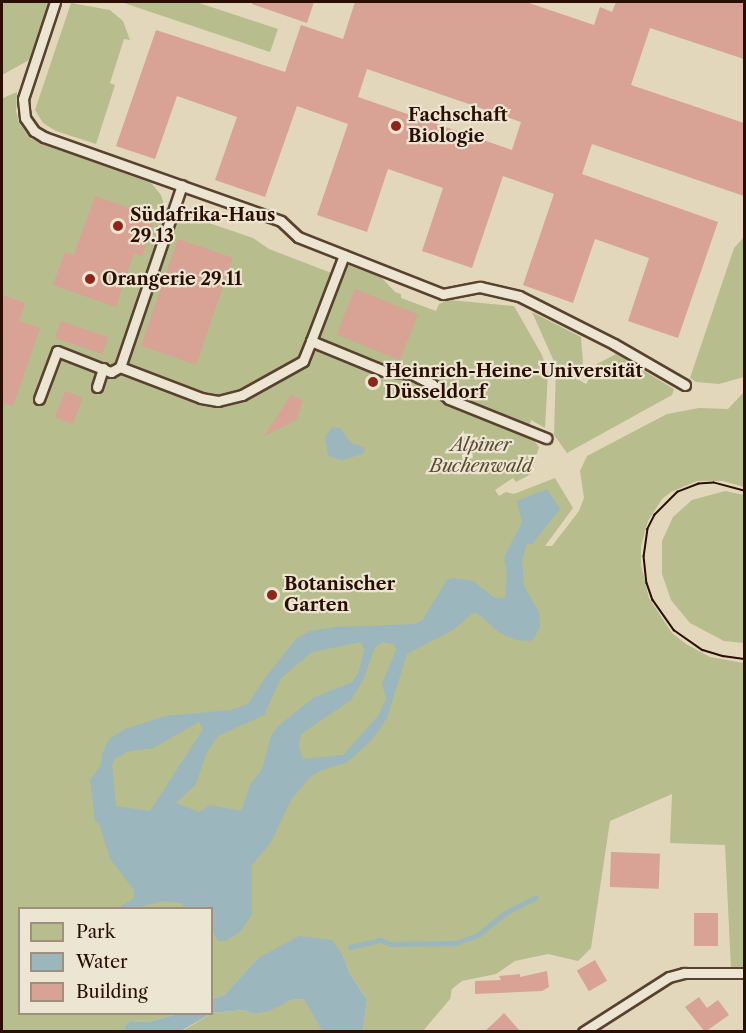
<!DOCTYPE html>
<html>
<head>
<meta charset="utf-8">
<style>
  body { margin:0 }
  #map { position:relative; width:746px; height:1033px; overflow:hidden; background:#e2d7ba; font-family:"Libre Caslon Text",serif }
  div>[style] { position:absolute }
  .green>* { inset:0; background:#b7bd8d }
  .water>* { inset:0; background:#9bb6bc }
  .stream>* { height:5px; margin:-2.5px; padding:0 2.5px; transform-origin:2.5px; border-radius:2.5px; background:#9bb6bc }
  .building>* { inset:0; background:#d8a294; transform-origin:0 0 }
  .roads { filter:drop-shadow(2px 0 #58412e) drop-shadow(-2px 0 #58412e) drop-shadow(0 2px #58412e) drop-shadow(0 -2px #58412e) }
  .service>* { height:9px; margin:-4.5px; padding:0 4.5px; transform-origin:4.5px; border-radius:4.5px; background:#ece5d2 }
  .tram>* { height:1.5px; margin:-0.75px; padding:0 0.75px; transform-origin:0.75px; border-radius:0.75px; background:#2a0f00 }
  .dots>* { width:16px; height:16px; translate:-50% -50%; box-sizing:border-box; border:3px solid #ece5d2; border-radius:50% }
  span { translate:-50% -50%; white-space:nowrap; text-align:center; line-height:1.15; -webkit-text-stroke:4.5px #ece5d2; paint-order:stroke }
  .poi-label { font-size:18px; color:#2a0f00; font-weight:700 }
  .left { translate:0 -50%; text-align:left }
  .park-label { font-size:18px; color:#5b4c31; font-style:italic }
  .frame { position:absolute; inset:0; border:3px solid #2a0f00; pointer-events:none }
  .legend { position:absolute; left:18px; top:907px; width:195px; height:108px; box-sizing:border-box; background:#ece5d2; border:2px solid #9e8f7e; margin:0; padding:8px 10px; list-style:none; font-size:18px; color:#2a0f00 }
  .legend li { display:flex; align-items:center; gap:12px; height:30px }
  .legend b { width:30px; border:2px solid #9e8f7e }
</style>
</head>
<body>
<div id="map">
  <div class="green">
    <i style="clip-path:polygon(2px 2px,49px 2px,29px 60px,2px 75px)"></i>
    <i style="clip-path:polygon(121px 2px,196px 2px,278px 29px,270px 52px)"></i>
    <i style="clip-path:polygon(71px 3px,110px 10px,123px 21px,130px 40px,124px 39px,110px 83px,115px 85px,96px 144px,56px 131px,43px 123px,35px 110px)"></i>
    <i style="clip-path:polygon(17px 92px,16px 111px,19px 123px,31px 139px,151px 183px,161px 195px,165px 208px,253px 238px,269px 249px,342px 277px,348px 265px,381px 277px,395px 292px,401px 294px,401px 298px,436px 311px,439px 304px,450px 300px,514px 306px,542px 355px,548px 373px,545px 428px,531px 420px,528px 433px,539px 447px,531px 474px,516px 482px,513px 478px,495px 490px,499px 496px,506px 492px,514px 494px,555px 478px,573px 508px,545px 546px,552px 546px,579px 511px,584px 498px,580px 471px,587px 456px,667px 414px,699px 408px,728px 409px,744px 392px,744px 487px,723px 481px,697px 481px,671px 492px,662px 499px,648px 521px,641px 546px,641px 565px,649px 598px,672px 633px,686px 644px,710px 657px,744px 663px,744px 969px,731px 969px,725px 845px,670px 843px,672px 794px,610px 821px,591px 948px,578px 961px,548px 954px,515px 961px,496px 974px,462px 981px,452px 989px,450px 999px,423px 1031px,363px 1031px,367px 1000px,350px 974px,343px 956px,258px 958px,224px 995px,212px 999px,212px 908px,20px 908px,20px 1014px,177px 1014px,149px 1022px,130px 1021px,124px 1027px,126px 1031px,2px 1032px,2px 105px,3px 98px)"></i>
    <i style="clip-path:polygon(744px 237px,744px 377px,719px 384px,696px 382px,690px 378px,734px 248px)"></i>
    <i style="clip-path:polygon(532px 312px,581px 337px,583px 363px,576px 378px,586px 384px,597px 364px,616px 354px,674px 389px,672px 395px,567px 453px,554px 435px,556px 366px)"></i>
    <i style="clip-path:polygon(725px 491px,744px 495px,744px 643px,724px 641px,690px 623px,671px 600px,662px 574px,662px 541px,673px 517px,692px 500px)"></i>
    <i style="clip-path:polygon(305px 999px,322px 1031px,181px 1032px,212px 1013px,244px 1010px,254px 1014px,291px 1000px)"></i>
  </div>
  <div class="water">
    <i style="clip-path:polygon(332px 427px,340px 428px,351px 443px,363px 447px,365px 450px,362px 454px,342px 460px,328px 456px,325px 437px)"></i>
    <i style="clip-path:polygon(evenodd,547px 489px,560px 509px,532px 544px,527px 544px,522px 560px,524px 586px,539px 613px,540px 627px,534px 638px,530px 641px,516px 640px,500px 633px,477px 613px,473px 613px,453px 630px,407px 654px,387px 718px,371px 741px,346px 763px,322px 770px,310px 777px,291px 800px,271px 842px,252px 865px,252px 914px,241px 931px,226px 941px,218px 941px,212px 930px,212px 908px,186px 908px,181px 903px,164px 901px,135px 908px,118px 908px,134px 898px,134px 890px,110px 859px,99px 823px,95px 822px,90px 780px,101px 765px,102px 754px,109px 739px,125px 729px,165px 716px,231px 710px,248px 704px,264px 679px,297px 638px,310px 631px,335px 627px,416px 624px,423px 619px,447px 580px,453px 578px,473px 581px,495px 598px,505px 598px,507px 574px,504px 557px,522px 522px,517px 501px,547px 489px,361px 642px,364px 650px,359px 671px,352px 682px,313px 698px,277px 727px,271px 736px,262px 769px,251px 783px,241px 811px,210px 805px,199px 812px,176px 803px,196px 784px,206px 754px,218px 736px,264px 715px,281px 678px,312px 652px,361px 642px,547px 489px,383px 642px,393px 644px,396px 650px,382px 684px,386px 699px,378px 716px,343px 755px,303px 759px,299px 747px,301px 734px,351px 700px,364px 678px,375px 647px,383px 642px,547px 489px,199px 722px,203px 729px,150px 811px,116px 806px,112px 765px,115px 758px,130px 751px,153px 748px,199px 722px)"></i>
    <i style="clip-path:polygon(299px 936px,332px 940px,343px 956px,350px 974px,367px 1000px,363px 1031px,322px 1031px,304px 999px,291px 1000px,269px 1011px,254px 1014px,244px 1010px,212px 1013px,212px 999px,224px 995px,258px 958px)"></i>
    <i style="clip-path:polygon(177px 1014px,210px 1014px,181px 1031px,126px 1031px,124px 1027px,130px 1021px,149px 1022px)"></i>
  </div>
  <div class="stream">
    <i style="left:350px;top:947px;width:32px;rotate:-13deg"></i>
    <i style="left:381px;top:940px;width:10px;rotate:24deg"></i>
    <i style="left:390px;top:944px;width:66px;rotate:-0.9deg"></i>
    <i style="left:456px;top:943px;width:25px;rotate:-21deg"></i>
    <i style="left:479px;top:934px;width:33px;rotate:-39deg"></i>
    <i style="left:505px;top:913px;width:34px;rotate:-27deg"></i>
  </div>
  <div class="building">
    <i style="clip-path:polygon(253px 2px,314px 2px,307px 23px,252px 4px)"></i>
    <i style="clip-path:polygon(evenodd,355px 2px,526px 2px,594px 25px,600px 7px,612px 12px,616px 2px,744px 2px,744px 59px,650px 28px,631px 85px,744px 123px,744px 196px,592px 144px,582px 174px,718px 222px,678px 338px,628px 321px,649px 258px,595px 239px,573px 303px,523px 285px,554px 194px,503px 176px,472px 268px,422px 251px,443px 188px,388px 169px,367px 232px,317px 215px,348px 124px,297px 106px,265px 197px,215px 180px,237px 117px,177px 96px,155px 159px,116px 146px,156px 30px,285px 72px,301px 25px,343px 39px,355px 2px,367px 69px,521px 122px,512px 150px,358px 97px,367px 69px)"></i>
    <i style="clip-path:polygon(95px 196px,155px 217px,142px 256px,134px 253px,116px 307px,53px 285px,65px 252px,74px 255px)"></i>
    <i style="left:178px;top:239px;width:58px;height:113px;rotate:19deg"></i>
    <i style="left:355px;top:289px;width:68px;height:49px;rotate:22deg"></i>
    <i style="clip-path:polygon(2px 295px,25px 303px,19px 321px,40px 328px,13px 406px,2px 402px)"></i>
    <i style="left:61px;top:321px;width:50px;height:18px;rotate:19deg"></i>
    <i style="left:65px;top:391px;width:19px;height:28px;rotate:21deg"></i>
    <i style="clip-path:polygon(291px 395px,303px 401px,296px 420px,264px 436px)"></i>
    <i style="left:611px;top:852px;width:49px;height:35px;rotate:2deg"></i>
    <i style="left:718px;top:913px;width:33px;height:24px;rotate:90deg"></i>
    <i style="left:595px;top:960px;width:24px;height:21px;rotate:60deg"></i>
    <i style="clip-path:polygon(547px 971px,549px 987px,542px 991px,475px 994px,475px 981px,501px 980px,499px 976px,520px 974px,520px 977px)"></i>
    <i style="clip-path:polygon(699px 997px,707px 1008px,718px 1000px,729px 1015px,705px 1032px,685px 1007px)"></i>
    <i style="clip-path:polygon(504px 1013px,521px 1032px,484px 1032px,497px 1020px)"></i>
  </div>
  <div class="roads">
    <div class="service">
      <i style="left:55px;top:2px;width:102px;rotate:108.3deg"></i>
      <i style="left:23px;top:99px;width:19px;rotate:84deg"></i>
      <i style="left:25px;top:118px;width:16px;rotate:55deg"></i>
      <i style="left:34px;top:131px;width:12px;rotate:31deg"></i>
      <i style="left:44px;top:137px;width:251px;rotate:19.5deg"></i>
      <i style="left:281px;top:221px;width:23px;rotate:43deg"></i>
      <i style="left:298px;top:237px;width:156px;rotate:21.5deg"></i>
      <i style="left:443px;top:294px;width:38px;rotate:-11deg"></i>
      <i style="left:480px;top:287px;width:40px;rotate:13deg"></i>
      <i style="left:519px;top:296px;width:106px;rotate:26.8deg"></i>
      <i style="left:614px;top:344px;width:82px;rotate:30deg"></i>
      <i style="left:311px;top:341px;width:92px;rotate:-69deg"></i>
      <i style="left:120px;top:367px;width:87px;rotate:20.9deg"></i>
      <i style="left:201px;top:398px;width:17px;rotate:10deg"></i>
      <i style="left:218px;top:401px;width:25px;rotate:-14deg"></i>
      <i style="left:242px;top:395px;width:70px;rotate:-29.1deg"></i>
      <i style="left:303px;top:361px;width:22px;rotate:-68deg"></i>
      <i style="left:311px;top:341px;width:79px;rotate:22.3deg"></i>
      <i style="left:384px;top:371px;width:28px;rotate:6deg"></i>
      <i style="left:412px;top:374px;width:22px;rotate:27deg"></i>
      <i style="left:432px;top:384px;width:23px;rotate:41deg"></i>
      <i style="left:449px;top:399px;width:105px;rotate:21.9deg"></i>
      <i style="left:97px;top:387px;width:20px;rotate:-72deg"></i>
      <i style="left:39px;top:399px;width:51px;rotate:-69.4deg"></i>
      <i style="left:57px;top:351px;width:58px;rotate:21.3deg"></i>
      <i style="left:111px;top:372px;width:10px;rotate:-29deg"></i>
      <i style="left:120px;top:367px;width:192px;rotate:-71.2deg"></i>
      <i style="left:583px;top:1032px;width:102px;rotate:-32.6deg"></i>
      <i style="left:669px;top:977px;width:16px;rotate:-15deg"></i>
      <i style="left:684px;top:973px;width:60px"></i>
    </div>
  </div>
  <div class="tram">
    <i style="left:744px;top:491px;width:31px;rotate:-165deg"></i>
    <i style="left:714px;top:483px;width:15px;rotate:176deg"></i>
    <i style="left:699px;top:484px;width:22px;rotate:159deg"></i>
    <i style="left:678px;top:492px;width:33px;rotate:135deg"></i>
    <i style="left:655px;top:515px;width:16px;rotate:117deg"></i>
    <i style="left:648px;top:529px;width:27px;rotate:98deg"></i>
    <i style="left:644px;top:556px;width:27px;rotate:84deg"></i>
    <i style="left:647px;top:583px;width:18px;rotate:71deg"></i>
    <i style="left:653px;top:600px;width:37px;rotate:55deg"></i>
    <i style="left:674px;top:630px;width:35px;rotate:35deg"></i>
    <i style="left:703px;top:650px;width:21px;rotate:17deg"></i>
    <i style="left:723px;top:656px;width:21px;rotate:8deg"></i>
  </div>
  <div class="dots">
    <i style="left:396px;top:126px;background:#8f2418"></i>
    <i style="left:118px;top:226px;background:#8f2418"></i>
    <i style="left:90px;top:279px;background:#8f2418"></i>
    <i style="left:373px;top:382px;background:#8f2418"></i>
    <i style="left:272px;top:595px;background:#8f2418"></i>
  </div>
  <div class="poi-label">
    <span class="left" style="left:408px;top:126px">Fachschaft<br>Biologie</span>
    <span class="left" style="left:130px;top:226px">Südafrika-Haus<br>29.13</span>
    <span class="left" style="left:102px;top:279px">Orangerie 29.11</span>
    <span class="left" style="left:385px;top:382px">Heinrich-Heine-Universität<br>Düsseldorf</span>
    <span class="left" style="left:284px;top:595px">Botanischer<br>Garten</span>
  </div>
  <div class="park-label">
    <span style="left:481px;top:456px">Alpiner<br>Buchenwald</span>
  </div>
  <div class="frame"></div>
  <ul class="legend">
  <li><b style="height:16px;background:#b7bd8d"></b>Park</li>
  <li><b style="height:16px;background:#9bb6bc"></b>Water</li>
  <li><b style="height:16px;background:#d8a294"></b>Building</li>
  </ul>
</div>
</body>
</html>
